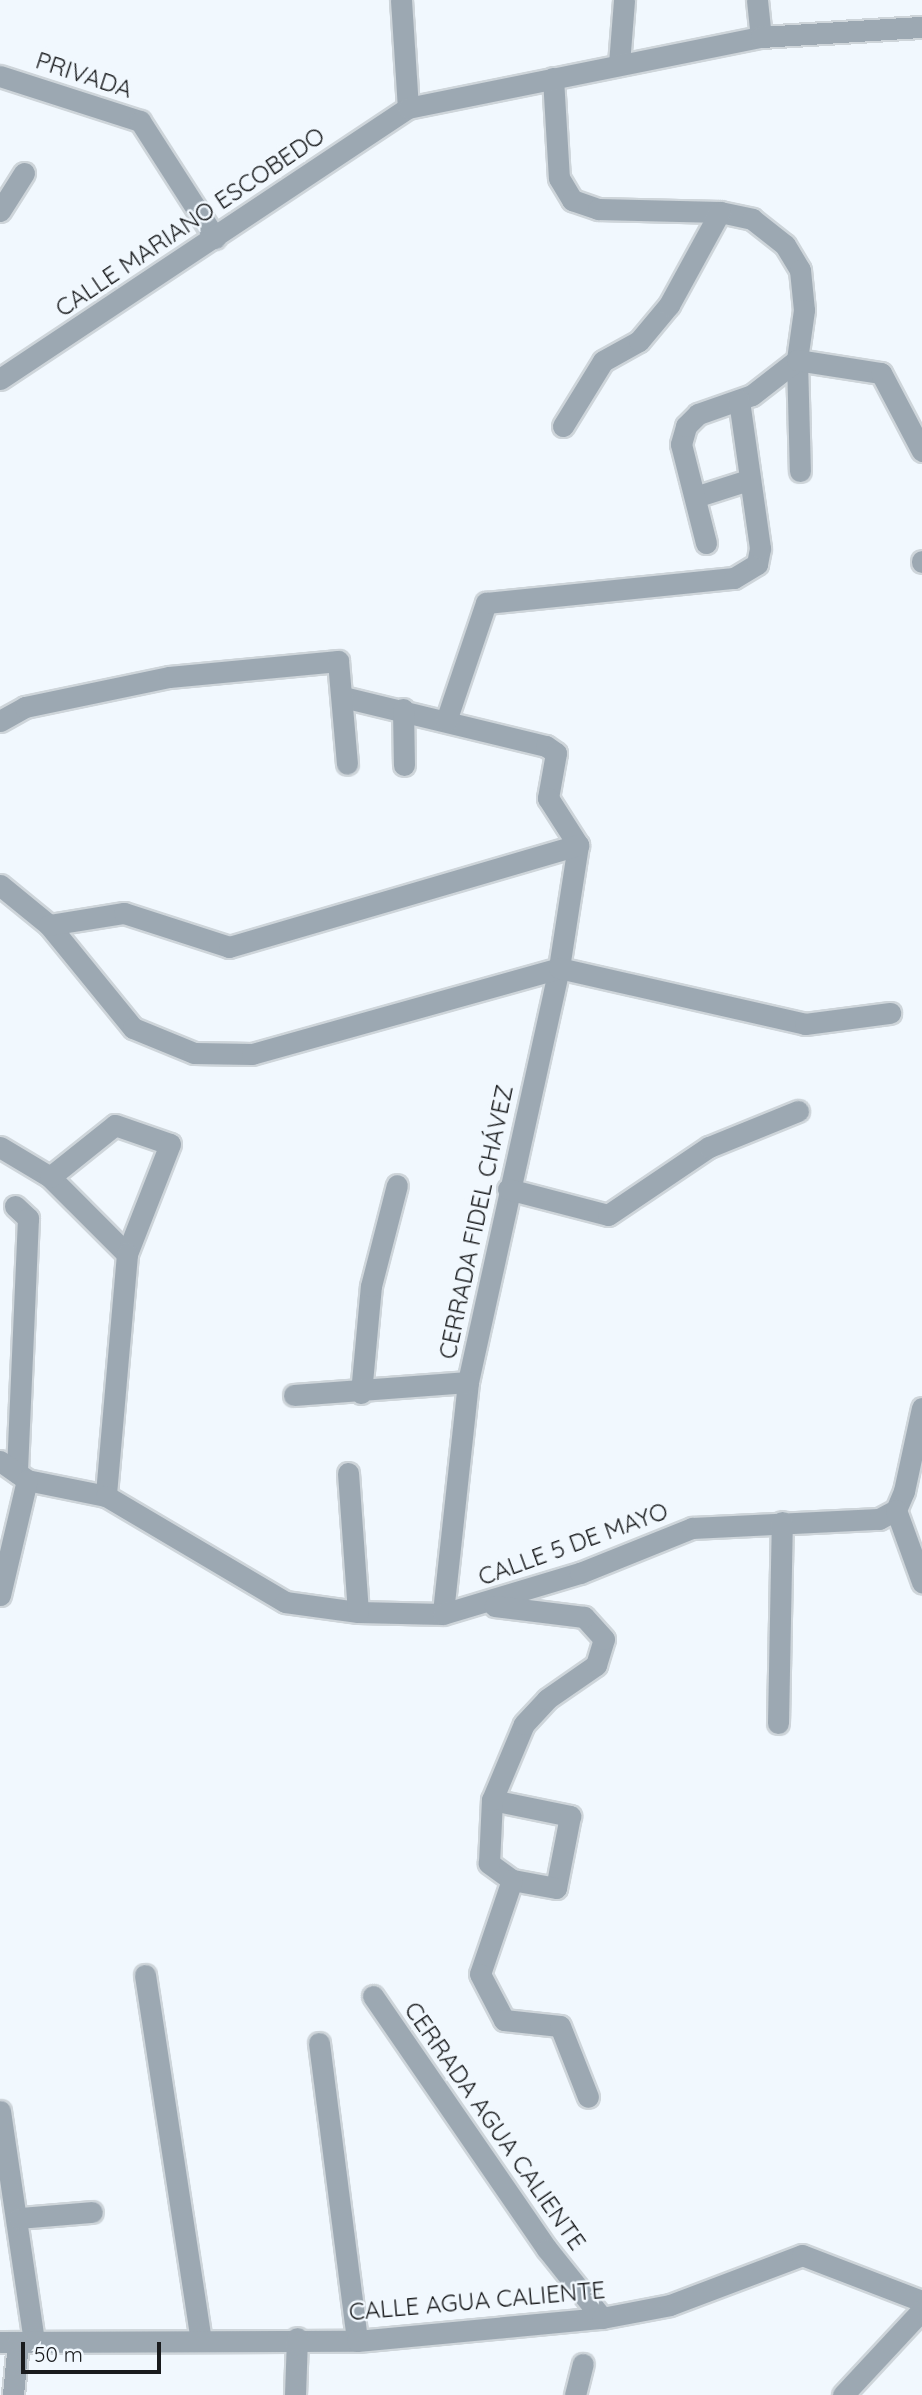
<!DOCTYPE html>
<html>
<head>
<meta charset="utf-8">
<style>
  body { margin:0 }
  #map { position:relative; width:922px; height:2395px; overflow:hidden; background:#f1f8fe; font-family:Quicksand,sans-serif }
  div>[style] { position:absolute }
  .roads { filter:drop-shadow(2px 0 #ced5da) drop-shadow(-2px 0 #ced5da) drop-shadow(0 2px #ced5da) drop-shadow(0 -2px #ced5da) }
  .minor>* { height:21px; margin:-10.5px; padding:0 10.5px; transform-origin:10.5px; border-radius:10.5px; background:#9ca8b2 }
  span { translate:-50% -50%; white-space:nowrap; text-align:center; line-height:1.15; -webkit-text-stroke:5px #f1f8fe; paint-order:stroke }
  .street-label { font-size:24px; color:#191b1d }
  .scale { position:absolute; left:21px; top:2342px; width:140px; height:32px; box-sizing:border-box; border:4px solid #191b1d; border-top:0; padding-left:9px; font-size:21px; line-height:24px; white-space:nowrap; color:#191b1d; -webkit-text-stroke:5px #f1f8fe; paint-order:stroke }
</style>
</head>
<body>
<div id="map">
  <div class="roads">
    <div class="minor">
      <i style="left:401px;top:0;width:108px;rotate:86.3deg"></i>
      <i style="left:757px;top:0;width:37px;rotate:84deg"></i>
      <i style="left:619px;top:64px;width:64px;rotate:-85.5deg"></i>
      <i style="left:0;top:76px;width:147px;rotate:17.8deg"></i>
      <i style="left:140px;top:121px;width:139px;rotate:57.3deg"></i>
      <i style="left:553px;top:78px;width:100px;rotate:86.6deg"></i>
      <i style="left:559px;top:178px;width:26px;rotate:59deg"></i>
      <i style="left:572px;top:200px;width:28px;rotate:19deg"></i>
      <i style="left:598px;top:209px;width:122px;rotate:1.4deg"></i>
      <i style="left:720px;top:212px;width:33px;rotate:12deg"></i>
      <i style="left:752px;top:219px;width:42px;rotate:38.2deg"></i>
      <i style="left:785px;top:245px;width:29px;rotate:59deg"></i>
      <i style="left:800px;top:270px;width:40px;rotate:84.3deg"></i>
      <i style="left:804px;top:310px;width:50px;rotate:98deg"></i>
      <i style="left:797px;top:360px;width:111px;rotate:88.5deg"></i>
      <i style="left:0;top:211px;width:45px;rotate:-57.7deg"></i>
      <i style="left:0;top:379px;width:490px;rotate:-33.6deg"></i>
      <i style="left:408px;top:108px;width:360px;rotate:-11.4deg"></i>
      <i style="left:761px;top:37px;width:161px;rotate:-3.6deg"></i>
      <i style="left:563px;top:426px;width:76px;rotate:-58.4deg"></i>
      <i style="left:603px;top:361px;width:41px;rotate:-29.1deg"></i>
      <i style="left:639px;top:341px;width:47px;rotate:-50.2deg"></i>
      <i style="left:669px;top:305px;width:106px;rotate:-61.3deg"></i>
      <i style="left:695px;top:497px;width:56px;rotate:-17.8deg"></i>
      <i style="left:706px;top:543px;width:102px;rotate:-104.2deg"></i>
      <i style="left:681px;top:444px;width:19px;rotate:-74deg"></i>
      <i style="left:686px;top:426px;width:17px;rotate:-45deg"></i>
      <i style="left:698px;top:414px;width:57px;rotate:-19.4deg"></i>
      <i style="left:752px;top:395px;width:57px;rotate:-37.9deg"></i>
      <i style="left:797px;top:360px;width:85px;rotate:8.8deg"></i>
      <i style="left:881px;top:373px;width:88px;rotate:62.3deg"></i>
      <i style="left:922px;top:562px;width:1px;rotate:-90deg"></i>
      <i style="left:343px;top:697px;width:209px;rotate:13.6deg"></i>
      <i style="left:546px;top:746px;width:12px;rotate:35deg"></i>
      <i style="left:556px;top:753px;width:46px;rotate:100.1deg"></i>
      <i style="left:548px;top:798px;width:56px;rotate:57.4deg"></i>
      <i style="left:578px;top:845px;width:124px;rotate:98.8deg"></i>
      <i style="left:559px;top:968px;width:424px;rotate:102.4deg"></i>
      <i style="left:468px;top:1382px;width:233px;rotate:96.2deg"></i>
      <i style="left:403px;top:709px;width:56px;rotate:89deg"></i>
      <i style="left:0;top:721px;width:29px;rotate:-29deg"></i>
      <i style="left:25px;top:707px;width:147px;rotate:-11.8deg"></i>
      <i style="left:169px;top:677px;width:170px;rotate:-5.4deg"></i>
      <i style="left:338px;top:661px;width:103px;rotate:85deg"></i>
      <i style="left:446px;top:721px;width:125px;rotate:-71.3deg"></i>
      <i style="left:486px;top:603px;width:249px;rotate:-5.8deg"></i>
      <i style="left:734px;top:578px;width:27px;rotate:-31deg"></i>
      <i style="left:757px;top:564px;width:16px;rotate:-79deg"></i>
      <i style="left:760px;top:548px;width:149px;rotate:-98.1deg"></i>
      <i style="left:0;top:885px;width:63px;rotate:39.2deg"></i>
      <i style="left:49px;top:925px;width:133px;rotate:50.8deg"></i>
      <i style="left:133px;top:1028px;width:66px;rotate:22.3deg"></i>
      <i style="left:194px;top:1053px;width:58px;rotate:1deg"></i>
      <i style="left:252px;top:1054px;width:319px;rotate:-15.6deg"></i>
      <i style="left:559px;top:968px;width:252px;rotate:12.8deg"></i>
      <i style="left:805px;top:1024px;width:86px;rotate:-7.4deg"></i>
      <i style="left:49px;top:925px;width:76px;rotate:-9.1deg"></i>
      <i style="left:124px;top:913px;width:110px;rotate:17.9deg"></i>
      <i style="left:229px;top:947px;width:364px;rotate:-16.3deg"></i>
      <i style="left:0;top:1147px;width:58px;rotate:31deg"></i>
      <i style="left:50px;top:1177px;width:109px;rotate:45deg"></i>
      <i style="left:50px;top:1177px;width:83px;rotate:-38.7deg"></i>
      <i style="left:115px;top:1125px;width:58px;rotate:19.1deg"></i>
      <i style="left:170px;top:1144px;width:118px;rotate:111.4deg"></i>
      <i style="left:127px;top:1254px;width:243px;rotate:95deg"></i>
      <i style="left:508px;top:1189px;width:103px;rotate:14.6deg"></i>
      <i style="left:608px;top:1215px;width:122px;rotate:-34deg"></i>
      <i style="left:709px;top:1147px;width:96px;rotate:-22deg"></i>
      <i style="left:15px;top:1206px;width:18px;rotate:43deg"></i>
      <i style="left:28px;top:1218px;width:255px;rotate:92.5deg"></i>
      <i style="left:361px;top:1393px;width:107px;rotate:-84.7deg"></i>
      <i style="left:371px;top:1286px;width:104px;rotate:-75.6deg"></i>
      <i style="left:294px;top:1395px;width:174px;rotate:-4.3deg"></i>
      <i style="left:0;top:1461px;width:33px;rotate:35deg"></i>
      <i style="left:27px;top:1480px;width:81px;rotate:11.4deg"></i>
      <i style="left:106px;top:1496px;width:208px;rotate:30.6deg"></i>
      <i style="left:285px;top:1602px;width:74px;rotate:7.8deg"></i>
      <i style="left:358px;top:1612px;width:85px;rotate:1.3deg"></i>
      <i style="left:443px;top:1614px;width:143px;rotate:-16.7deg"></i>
      <i style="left:580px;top:1573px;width:121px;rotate:-21.9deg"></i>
      <i style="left:692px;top:1528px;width:187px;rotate:-2.8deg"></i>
      <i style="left:879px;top:1519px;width:19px;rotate:-28deg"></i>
      <i style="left:896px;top:1510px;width:21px;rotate:-67deg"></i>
      <i style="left:904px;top:1491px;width:85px;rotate:-77.8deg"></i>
      <i style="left:348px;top:1473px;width:139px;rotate:85.9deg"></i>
      <i style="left:896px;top:1510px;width:77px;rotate:70.1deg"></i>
      <i style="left:0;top:1595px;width:118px;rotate:-76.8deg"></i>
      <i style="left:778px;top:1723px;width:201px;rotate:-88.9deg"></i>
      <i style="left:492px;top:1800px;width:80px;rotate:11.6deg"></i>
      <i style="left:570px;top:1816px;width:73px;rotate:101deg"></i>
      <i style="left:556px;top:1888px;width:45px;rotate:-169.7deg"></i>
      <i style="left:512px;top:1880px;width:29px;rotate:-144deg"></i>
      <i style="left:489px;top:1863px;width:63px;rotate:-87.3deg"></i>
      <i style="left:492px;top:1800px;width:82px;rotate:-67.2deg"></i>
      <i style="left:524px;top:1724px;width:34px;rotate:-47deg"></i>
      <i style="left:547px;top:1699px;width:60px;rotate:-34.8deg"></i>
      <i style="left:596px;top:1665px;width:27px;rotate:-73deg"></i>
      <i style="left:604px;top:1639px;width:30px;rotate:-132deg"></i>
      <i style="left:584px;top:1617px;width:90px;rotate:-173deg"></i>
      <i style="left:512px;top:1880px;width:99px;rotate:108.8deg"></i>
      <i style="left:480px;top:1974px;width:52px;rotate:62.4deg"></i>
      <i style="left:504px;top:2020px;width:56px;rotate:6.1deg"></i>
      <i style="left:560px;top:2026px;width:76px;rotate:68.5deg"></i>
      <i style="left:145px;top:1975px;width:368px;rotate:81.3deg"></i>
      <i style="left:373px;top:1996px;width:307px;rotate:55.5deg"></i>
      <i style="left:547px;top:2249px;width:88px;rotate:51.4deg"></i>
      <i style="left:319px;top:2043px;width:300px;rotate:82.7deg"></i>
      <i style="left:0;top:2111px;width:233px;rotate:81.6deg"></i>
      <i style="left:19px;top:2218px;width:73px;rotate:-4.7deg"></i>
      <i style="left:0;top:2342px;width:357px;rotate:-0.2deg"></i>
      <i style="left:357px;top:2341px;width:246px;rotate:-5.4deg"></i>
      <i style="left:602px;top:2318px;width:69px;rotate:-10.8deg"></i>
      <i style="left:670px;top:2305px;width:141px;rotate:-20.7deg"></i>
      <i style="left:802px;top:2255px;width:129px;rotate:21deg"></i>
      <i style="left:13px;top:2395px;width:53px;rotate:-84.6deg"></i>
      <i style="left:295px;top:2395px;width:57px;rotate:-88deg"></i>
      <i style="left:575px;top:2395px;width:32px;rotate:-76deg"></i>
      <i style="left:843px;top:2395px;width:116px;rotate:-47.1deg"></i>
    </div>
  </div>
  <div class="street-label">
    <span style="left:84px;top:75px;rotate:18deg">PRIVADA</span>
    <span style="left:190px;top:222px;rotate:-34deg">CALLE MARIANO ESCOBEDO</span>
    <span style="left:476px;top:1222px;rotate:-78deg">CERRADA FIDEL CHÁVEZ</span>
    <span style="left:573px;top:1544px;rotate:-20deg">CALLE 5 DE MAYO</span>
    <span style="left:495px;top:2126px;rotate:55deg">CERRADA AGUA CALIENTE</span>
    <span style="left:477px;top:2301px;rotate:-5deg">CALLE AGUA CALIENTE</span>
  </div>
  <div class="scale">50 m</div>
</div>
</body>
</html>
